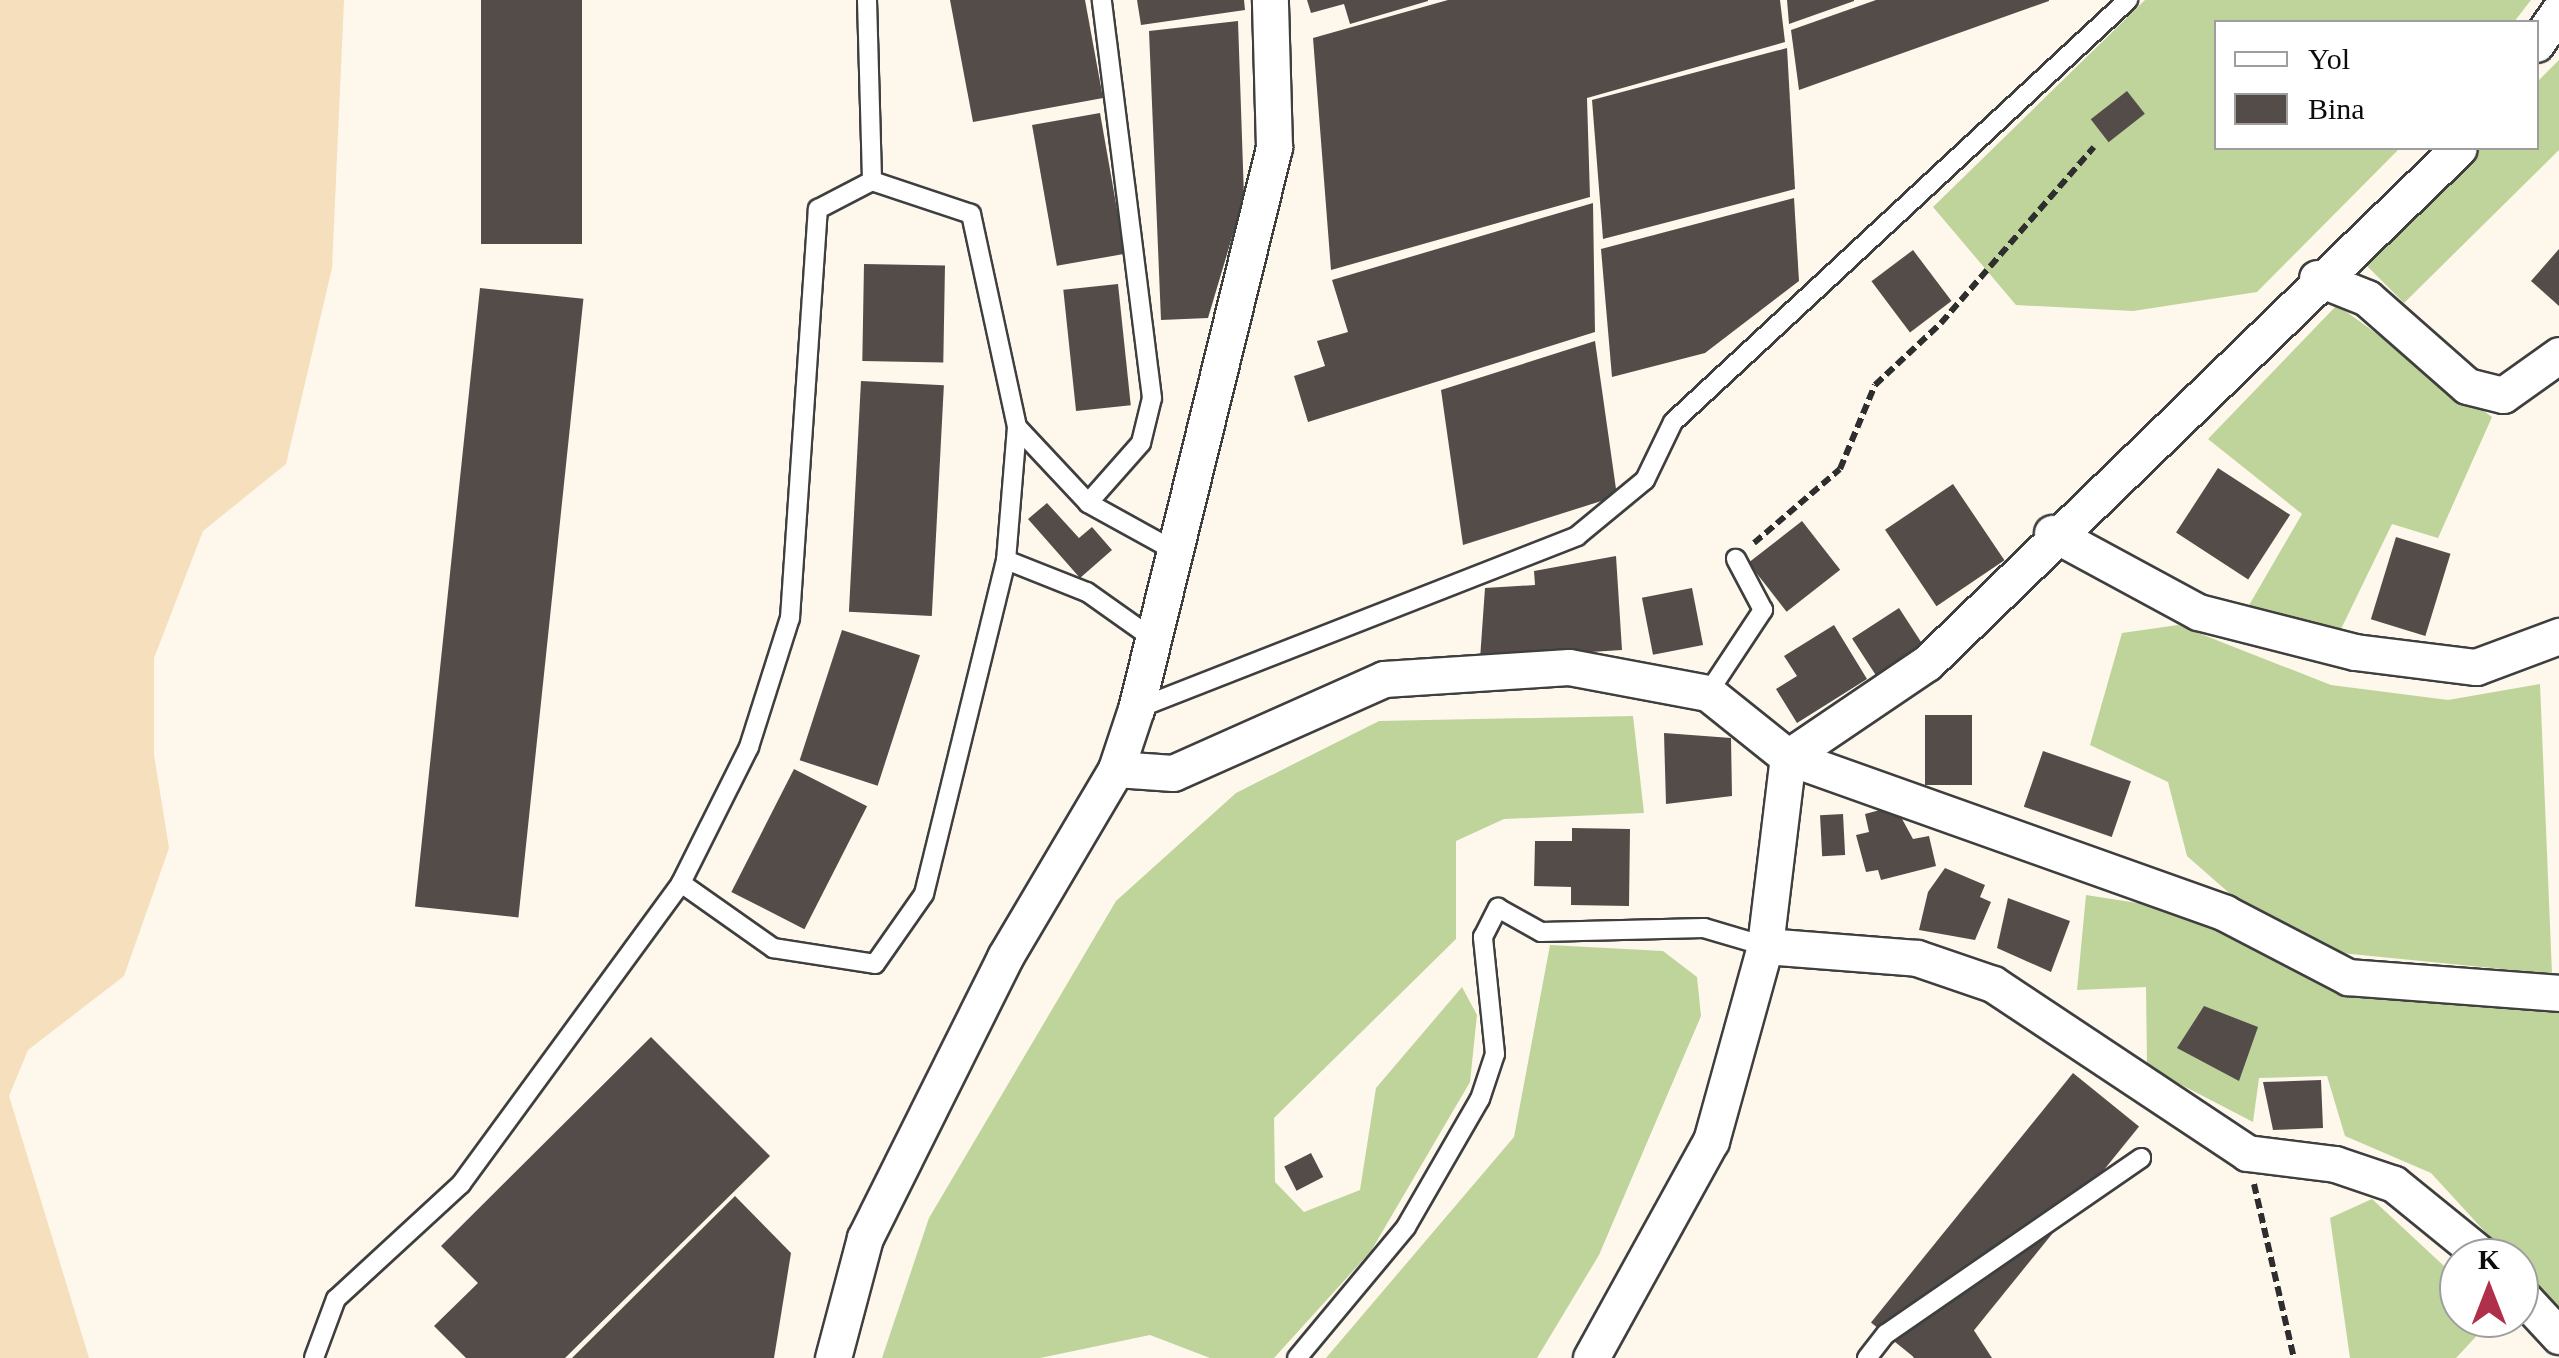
<!DOCTYPE html>
<html>
<head>
<meta charset="utf-8">
<style>
  body { margin:0 }
  #map { position:relative; width:2559px; height:1358px; overflow:hidden; background:#fdf7ec; font-family:Georgia,serif }
  div>[style] { position:absolute }
  .forest>* { inset:0; background:#bed49a }
  .sand>* { inset:0; background:#f5dfbd }
  .building>* { inset:0; background:#544c49; transform-origin:0 0 }
  .path>* { height:6px; margin-top:-3px; transform-origin:0; background:repeating-linear-gradient(90deg,#2e2e2e 0 10px,transparent 0 15px) }
  .roads { filter:drop-shadow(2px 0 #3f3f3f) drop-shadow(-2px 0 #3f3f3f) drop-shadow(0 2px #3f3f3f) drop-shadow(0 -2px #3f3f3f) }
  .service>* { height:18px; margin:-9px; padding:0 9px; transform-origin:9px; border-radius:9px; background:#fff }
  .minor>* { height:35px; margin:-17.5px; padding:0 17.5px; transform-origin:17.5px; border-radius:17.5px; background:#fff }
  span { translate:-50% -50%; white-space:nowrap; text-align:center; line-height:1.15; -webkit-text-stroke:10px #fff; paint-order:stroke }
  .legend { position:absolute; left:2214px; top:20px; width:325px; height:130px; box-sizing:border-box; background:#fff; border:2px solid #9e9e9e; margin:0; padding:12px 18px; list-style:none; font-size:30px; color:#0c0c0c }
  .legend li { display:flex; align-items:center; gap:20px; height:50px }
  .legend b { width:50px; border:2px solid #9e9e9e }
  .north { position:absolute; left:2439px; top:1238px; width:100px; height:100px; box-sizing:border-box; background:#fff; border:2px solid #9e9e9e; border-radius:50%; rotate:0deg; font-size:28px; font-weight:700; line-height:40px; text-align:center; color:#0c0c0c }
  .north::after { content:''; display:block; margin:auto; width:35px; height:45px; background:#b0304c; clip-path:polygon(50% 0,100% 100%,50% 72%,0 100%) }
</style>
</head>
<body>
<div id="map">
  <div class="forest">
    <i style="clip-path:polygon(2145px 0,2531px 0,2514px 22px,2216px 22px,2216px 148px,2400px 148px,2257px 292px,2133px 311px,2016px 305px,1933px 207px)"></i>
    <i style="clip-path:polygon(2559px 60px,2559px 150px,2404px 303px,2361px 260px,2472px 148px,2536px 148px,2537px 82px)"></i>
    <i style="clip-path:polygon(2337px 305px,2492px 417px,2438px 538px,2392px 524px,2340px 631px,2248px 607px,2302px 514px,2208px 439px)"></i>
    <i style="clip-path:polygon(2178px 625px,2331px 685px,2448px 700px,2540px 684px,2552px 974px,2341px 953px,2236px 899px,2187px 856px,2168px 782px,2090px 745px,2122px 633px)"></i>
    <i style="clip-path:polygon(1633px 716px,1644px 813px,1504px 819px,1456px 841px,1456px 939px,1274px 1118px,1275px 1182px,1304px 1212px,1360px 1190px,1376px 1088px,1462px 987px,1477px 1015px,1470px 1082px,1371px 1251px,1274px 1358px,1210px 1358px,1150px 1335px,1040px 1358px,882px 1358px,929px 1218px,1116px 901px,1236px 793px,1379px 721px)"></i>
    <i style="clip-path:polygon(2086px 895px,2189px 911px,2328px 988px,2559px 1008px,2559px 1313px,2519px 1258px,2509px 1258px,2431px 1173px,2345px 1136px,2327px 1076px,2259px 1078px,2253px 1122px,2147px 1067px,2146px 987px,2077px 990px)"></i>
    <i style="clip-path:polygon(1550px 945px,1663px 951px,1697px 977px,1701px 1016px,1599px 1255px,1537px 1358px,1326px 1358px,1514px 1137px)"></i>
    <i style="clip-path:polygon(2372px 1199px,2459px 1280px,2459px 1318px,2480px 1318px,2484px 1328px,2456px 1358px,2350px 1358px,2330px 1218px)"></i>
  </div>
  <div class="sand">
    <i style="clip-path:polygon(0 0,344px 0,332px 268px,286px 464px,203px 531px,154px 658px,154px 755px,169px 848px,124px 976px,28px 1050px,9px 1096px,89px 1358px,0 1358px)"></i>
  </div>
  <div class="building">
    <i style="left:481px;top:0;width:101px;height:244px"></i>
    <i style="clip-path:polygon(950px 0,1085px 0,1103px 98px,973px 122px)"></i>
    <i style="clip-path:polygon(1137px 0,1244px 0,1245px 10px,1141px 25px)"></i>
    <i style="clip-path:polygon(1307px 0,1428px 0,1428px 1px,1350px 24px,1344px 4px,1311px 13px)"></i>
    <i style="clip-path:polygon(1448px 0,1780px 0,1785px 42px,1587px 98px,1590px 197px,1331px 270px,1313px 38px)"></i>
    <i style="clip-path:polygon(1787px 0,1854px 0,1854px 1px,1789px 24px)"></i>
    <i style="clip-path:polygon(1876px 0,2049px 0,2049px 1px,1799px 90px,1791px 30px)"></i>
    <i style="clip-path:polygon(1238px 21px,1244px 197px,1208px 318px,1161px 320px,1149px 31px)"></i>
    <i style="clip-path:polygon(1787px 48px,1795px 189px,1603px 239px,1592px 100px)"></i>
    <i style="left:2127px;top:91px;width:29px;height:46px;rotate:52deg"></i>
    <i style="left:1100px;top:113px;width:143px;height:69px;rotate:80deg"></i>
    <i style="clip-path:polygon(1794px 198px,1799px 281px,1705px 353px,1612px 377px,1601px 249px)"></i>
    <i style="clip-path:polygon(1593px 203px,1595px 332px,1308px 422px,1294px 376px,1325px 366px,1317px 341px,1348px 332px,1332px 280px)"></i>
    <i style="clip-path:polygon(2559px 249px,2559px 306px,2531px 281px)"></i>
    <i style="left:1913px;top:250px;width:64px;height:52px;rotate:53deg"></i>
    <i style="left:864px;top:264px;width:81px;height:97px;rotate:1deg"></i>
    <i style="left:1118px;top:284px;width:122px;height:55px;rotate:84deg"></i>
    <i style="left:480px;top:288px;width:104px;height:622px;rotate:6deg"></i>
    <i style="clip-path:polygon(1595px 341px,1617px 496px,1463px 545px,1441px 390px)"></i>
    <i style="left:861px;top:381px;width:83px;height:231px;rotate:3deg"></i>
    <i style="left:2218px;top:468px;width:86px;height:77px;rotate:33deg"></i>
    <i style="left:1953px;top:484px;width:92px;height:82px;rotate:56deg"></i>
    <i style="clip-path:polygon(1047px 503px,1079px 538px,1092px 527px,1112px 550px,1080px 578px,1028px 519px)"></i>
    <i style="left:1802px;top:521px;width:62px;height:68px;rotate:52deg"></i>
    <i style="left:2396px;top:537px;width:57px;height:86px;rotate:17deg"></i>
    <i style="clip-path:polygon(1616px 556px,1622px 650px,1480px 659px,1485px 588px,1535px 585px,1534px 571px)"></i>
    <i style="left:1692px;top:588px;width:58px;height:51px;rotate:79deg"></i>
    <i style="left:1899px;top:608px;width:45px;height:56px;rotate:57deg"></i>
    <i style="clip-path:polygon(1834px 625px,1867px 679px,1797px 723px,1776px 689px,1797px 676px,1784px 656px)"></i>
    <i style="left:842px;top:630px;width:82px;height:137px;rotate:18deg"></i>
    <i style="left:1925px;top:715px;width:47px;height:70px"></i>
    <i style="clip-path:polygon(1664px 733px,1731px 738px,1732px 796px,1666px 804px)"></i>
    <i style="left:2043px;top:751px;width:93px;height:59px;rotate:19deg"></i>
    <i style="left:794px;top:769px;width:82px;height:138px;rotate:27deg"></i>
    <i style="clip-path:polygon(1895px 806px,1913px 839px,1929px 836px,1936px 866px,1881px 880px,1878px 870px,1866px 872px,1856px 835px,1869px 832px,1865px 814px)"></i>
    <i style="left:1843px;top:814px;width:41px;height:23px;rotate:87deg"></i>
    <i style="clip-path:polygon(1572px 828px,1630px 829px,1629px 906px,1571px 905px,1571px 887px,1534px 886px,1535px 841px,1572px 841px)"></i>
    <i style="clip-path:polygon(1945px 868px,1985px 885px,1980px 897px,1991px 902px,1975px 940px,1919px 930px,1928px 892px)"></i>
    <i style="clip-path:polygon(2008px 898px,2070px 921px,2051px 972px,1997px 948px)"></i>
    <i style="clip-path:polygon(2204px 1006px,2258px 1027px,2239px 1081px,2177px 1048px)"></i>
    <i style="clip-path:polygon(651px 1037px,770px 1156px,565px 1358px,466px 1358px,434px 1326px,478px 1283px,441px 1246px)"></i>
    <i style="left:2073px;top:1073px;width:85px;height:321px;rotate:39deg"></i>
    <i style="clip-path:polygon(2321px 1080px,2323px 1128px,2273px 1130px,2263px 1082px)"></i>
    <i style="left:1311px;top:1153px;width:27px;height:30px;rotate:63deg"></i>
    <i style="clip-path:polygon(735px 1196px,791px 1253px,774px 1358px,572px 1358px)"></i>
    <i style="clip-path:polygon(1962px 1312px,1992px 1358px,1914px 1358px,1907px 1347px)"></i>
  </div>
  <div class="path">
    <i style="left:1754px;top:543px;width:113px;rotate:-40.7deg"></i>
    <i style="left:1840px;top:469px;width:91px;rotate:-67.4deg"></i>
    <i style="left:1875px;top:385px;width:91px;rotate:-43.2deg"></i>
    <i style="left:1941px;top:323px;width:233px;rotate:-49deg"></i>
    <i style="left:2254px;top:1184px;width:179px;rotate:77.1deg"></i>
  </div>
  <div class="roads">
    <div class="service">
      <i style="left:867px;top:0;width:181px;rotate:88.4deg"></i>
      <i style="left:872px;top:181px;width:104px;rotate:18.4deg"></i>
      <i style="left:971px;top:214px;width:218px;rotate:77.8deg"></i>
      <i style="left:1017px;top:427px;width:104px;rotate:46.9deg"></i>
      <i style="left:1088px;top:503px;width:97px;rotate:28.9deg"></i>
      <i style="left:1017px;top:427px;width:133px;rotate:94.7deg"></i>
      <i style="left:1006px;top:560px;width:87px;rotate:21.6deg"></i>
      <i style="left:1087px;top:592px;width:80px;rotate:35.3deg"></i>
      <i style="left:1088px;top:503px;width:80px;rotate:-48.5deg"></i>
      <i style="left:1141px;top:443px;width:46px;rotate:-76.3deg"></i>
      <i style="left:1152px;top:398px;width:401px;rotate:-97.2deg"></i>
      <i style="left:1708px;top:693px;width:100px;rotate:-56.5deg"></i>
      <i style="left:1763px;top:610px;width:58px;rotate:-117.9deg"></i>
      <i style="left:1136px;top:709px;width:474px;rotate:-21.4deg"></i>
      <i style="left:1577px;top:536px;width:88px;rotate:-39.5deg"></i>
      <i style="left:1645px;top:480px;width:64px;rotate:-64.2deg"></i>
      <i style="left:1673px;top:422px;width:621px;rotate:-42.85deg"></i>
      <i style="left:681px;top:883px;width:113px;rotate:35.2deg"></i>
      <i style="left:773px;top:948px;width:103px;rotate:8.9deg"></i>
      <i style="left:875px;top:964px;width:85px;rotate:-55deg"></i>
      <i style="left:924px;top:894px;width:344px;rotate:-76.2deg"></i>
      <i style="left:314px;top:1358px;width:63px;rotate:-69.6deg"></i>
      <i style="left:336px;top:1299px;width:170px;rotate:-42.6deg"></i>
      <i style="left:461px;top:1184px;width:373px;rotate:-53.8deg"></i>
      <i style="left:681px;top:883px;width:152px;rotate:-63.4deg"></i>
      <i style="left:749px;top:747px;width:135px;rotate:-72.4deg"></i>
      <i style="left:790px;top:618px;width:410px;rotate:-86.1deg"></i>
      <i style="left:818px;top:209px;width:61px;rotate:-27.4deg"></i>
      <i style="left:1297px;top:1358px;width:170px;rotate:-50.2deg"></i>
      <i style="left:1406px;top:1227px;width:148px;rotate:-60deg"></i>
      <i style="left:1480px;top:1099px;width:47px;rotate:-71.6deg"></i>
      <i style="left:1495px;top:1054px;width:118px;rotate:-95.9deg"></i>
      <i style="left:1483px;top:937px;width:33px;rotate:-63deg"></i>
      <i style="left:1498px;top:908px;width:49px;rotate:29.2deg"></i>
      <i style="left:1541px;top:932px;width:163px;rotate:-1.4deg"></i>
      <i style="left:1704px;top:928px;width:64px;rotate:16.4deg"></i>
      <i style="left:1867px;top:1358px;width:31px;rotate:-52deg"></i>
      <i style="left:1886px;top:1334px;width:310px;rotate:-34.6deg"></i>
    </div>
    <div class="minor">
      <i style="left:2536px;top:44px;width:40px;rotate:-55.1deg"></i>
      <i style="left:2317px;top:278px;width:54px;rotate:21.8deg"></i>
      <i style="left:2367px;top:298px;width:133px;rotate:41.3deg"></i>
      <i style="left:2467px;top:386px;width:37px;rotate:14deg"></i>
      <i style="left:2503px;top:395px;width:69px;rotate:-35.5deg"></i>
      <i style="left:2052px;top:533px;width:166px;rotate:28.4deg"></i>
      <i style="left:2198px;top:612px;width:162px;rotate:14.3deg"></i>
      <i style="left:2355px;top:652px;width:122px;rotate:7.1deg"></i>
      <i style="left:2476px;top:667px;width:89px;rotate:-20.5deg"></i>
      <i style="left:1116px;top:769px;width:57px;rotate:4deg"></i>
      <i style="left:1173px;top:773px;width:231px;rotate:-24deg"></i>
      <i style="left:1384px;top:679px;width:185px;rotate:-3.7deg"></i>
      <i style="left:1569px;top:667px;width:141px;rotate:10.6deg"></i>
      <i style="left:1708px;top:693px;width:102px;rotate:38.7deg"></i>
      <i style="left:1788px;top:757px;width:168px;rotate:-34.1deg"></i>
      <i style="left:1927px;top:663px;width:740px;rotate:-44.07deg"></i>
      <i style="left:1765px;top:946px;width:152px;rotate:4.5deg"></i>
      <i style="left:1917px;top:958px;width:80px;rotate:18.9deg"></i>
      <i style="left:1993px;top:984px;width:305px;rotate:33.6deg"></i>
      <i style="left:2247px;top:1153px;width:89px;rotate:7.1deg"></i>
      <i style="left:2335px;top:1164px;width:62px;rotate:18.7deg"></i>
      <i style="left:2394px;top:1184px;width:117px;rotate:39.1deg"></i>
      <i style="left:2519px;top:1293px;width:59px;rotate:47.1deg"></i>
      <i style="left:833px;top:1358px;width:124px;rotate:-75.1deg"></i>
      <i style="left:865px;top:1238px;width:314px;rotate:-63.5deg"></i>
      <i style="left:1005px;top:957px;width:218px;rotate:-59.4deg"></i>
      <i style="left:1116px;top:769px;width:63px;rotate:-71.6deg"></i>
      <i style="left:1136px;top:709px;width:579px;rotate:-76.2deg"></i>
      <i style="left:1274px;top:147px;width:147px;rotate:-91.6deg"></i>
      <i style="left:1591px;top:1358px;width:248px;rotate:-61.1deg"></i>
      <i style="left:1711px;top:1141px;width:202px;rotate:-74.5deg"></i>
      <i style="left:1765px;top:946px;width:190px;rotate:-83.1deg"></i>
      <i style="left:1788px;top:757px;width:464px;rotate:19.6deg"></i>
      <i style="left:2225px;top:913px;width:139px;rotate:27.5deg"></i>
      <i style="left:2348px;top:977px;width:212px;rotate:4.3deg"></i>
    </div>
  </div>
  <ul class="legend">
  <li><b style="height:12px;background:#fff"></b>Yol</li>
  <li><b style="height:28px;background:#544c49"></b>Bina</li>
  </ul>
  <div class="north">K</div>
</div>
</body>
</html>
